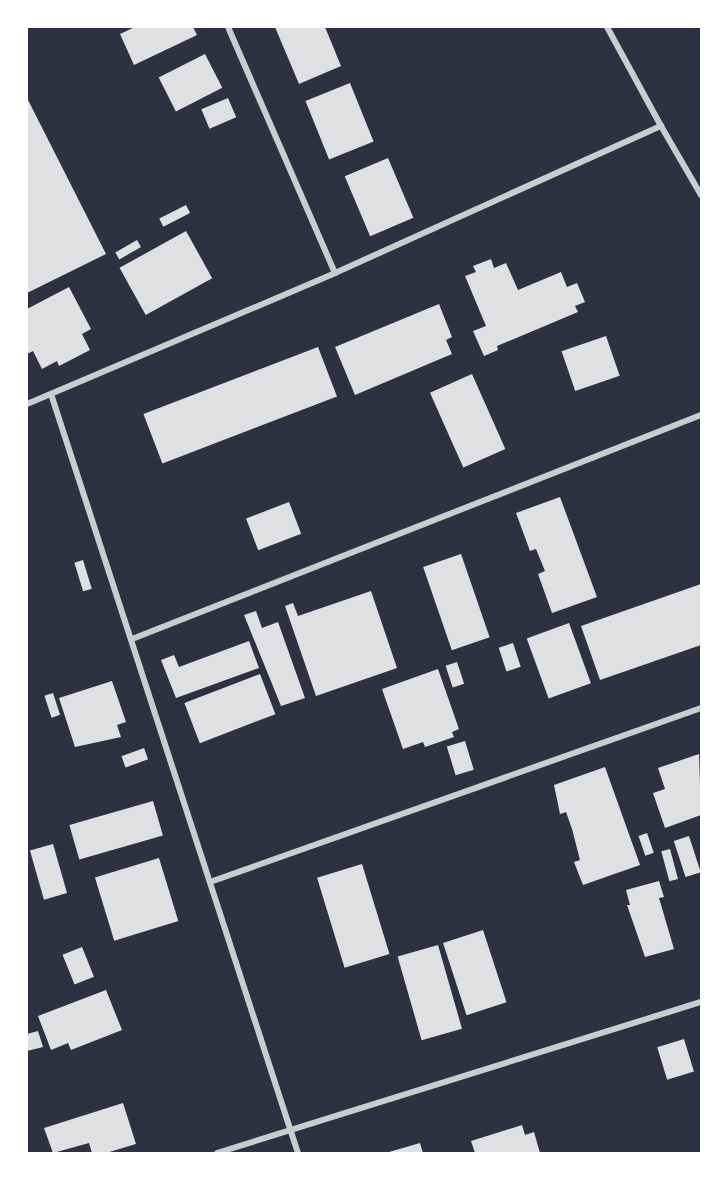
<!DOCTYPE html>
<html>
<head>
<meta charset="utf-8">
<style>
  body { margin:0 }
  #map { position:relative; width:728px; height:1180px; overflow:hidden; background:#2d3142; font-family:Merriweather,serif }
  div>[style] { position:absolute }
  .building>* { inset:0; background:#e0e0e3; transform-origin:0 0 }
  .minor>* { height:6px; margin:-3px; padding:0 3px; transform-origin:3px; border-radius:3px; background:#caccd0 }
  span { translate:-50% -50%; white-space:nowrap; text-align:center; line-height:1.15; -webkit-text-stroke:5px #fff; paint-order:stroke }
  .frame { position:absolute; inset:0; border:28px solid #fff; pointer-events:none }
</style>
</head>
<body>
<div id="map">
  <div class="building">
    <i style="clip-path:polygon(135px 27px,193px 27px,197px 35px,134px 65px,120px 34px)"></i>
    <i style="clip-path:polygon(275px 27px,325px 27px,341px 66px,299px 84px)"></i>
    <i style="left:205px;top:54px;width:38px;height:52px;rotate:63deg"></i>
    <i style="left:350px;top:83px;width:63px;height:48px;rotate:68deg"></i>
    <i style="clip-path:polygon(27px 98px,106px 254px,27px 293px)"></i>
    <i style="left:228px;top:98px;width:21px;height:29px;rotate:67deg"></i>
    <i style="left:388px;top:158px;width:65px;height:47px;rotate:67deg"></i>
    <i style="left:186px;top:205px;width:9px;height:30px;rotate:63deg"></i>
    <i style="left:186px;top:231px;width:54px;height:76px;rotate:61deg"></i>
    <i style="left:137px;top:240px;width:8px;height:25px;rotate:60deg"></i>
    <i style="clip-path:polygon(491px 259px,494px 268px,506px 263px,518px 290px,561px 272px,567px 287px,577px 283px,585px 302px,575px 306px,578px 312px,497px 346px,498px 350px,484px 356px,473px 331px,486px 326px,465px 276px,476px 272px,473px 266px)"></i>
    <i style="clip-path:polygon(69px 287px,91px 329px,82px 334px,90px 350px,59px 366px,57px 361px,42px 369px,33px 351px,27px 354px,27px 309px)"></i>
    <i style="clip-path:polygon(439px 304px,452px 337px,446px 340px,452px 354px,355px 395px,335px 347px)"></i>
    <i style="left:606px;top:336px;width:42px;height:47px;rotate:71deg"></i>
    <i style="left:318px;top:347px;width:53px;height:187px;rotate:69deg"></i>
    <i style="left:472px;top:374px;width:82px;height:46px;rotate:66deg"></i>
    <i style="clip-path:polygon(560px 497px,597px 597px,552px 613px,538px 574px,545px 571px,536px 549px,530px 551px,516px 513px)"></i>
    <i style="left:289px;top:502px;width:34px;height:46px;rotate:69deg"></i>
    <i style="left:461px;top:554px;width:88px;height:40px;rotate:71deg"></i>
    <i style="left:83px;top:560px;width:30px;height:9px;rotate:73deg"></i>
    <i style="clip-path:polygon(701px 584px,701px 645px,600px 680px,581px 626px)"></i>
    <i style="clip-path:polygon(371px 591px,397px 668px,316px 696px,285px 606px,293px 603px,298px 616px)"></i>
    <i style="clip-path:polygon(256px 611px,262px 628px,278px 622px,305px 698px,281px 706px,244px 615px)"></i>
    <i style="left:569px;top:623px;width:64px;height:45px;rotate:70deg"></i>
    <i style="clip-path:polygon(249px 641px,259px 668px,176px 698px,161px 660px,174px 655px,179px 667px)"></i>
    <i style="left:513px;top:643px;width:25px;height:15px;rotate:72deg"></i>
    <i style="left:457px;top:662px;width:23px;height:12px;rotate:72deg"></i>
    <i style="clip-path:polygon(438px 669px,459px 729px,452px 732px,454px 737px,425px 747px,423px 742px,403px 749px,382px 689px)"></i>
    <i style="left:260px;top:674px;width:43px;height:81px;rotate:69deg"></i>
    <i style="clip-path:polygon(112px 681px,126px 722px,117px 725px,121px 737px,75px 747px,59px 698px)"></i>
    <i style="left:53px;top:693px;width:23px;height:9px;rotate:72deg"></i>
    <i style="left:465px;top:741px;width:30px;height:19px;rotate:73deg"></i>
    <i style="left:144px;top:748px;width:12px;height:24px;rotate:70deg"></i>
    <i style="clip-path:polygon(699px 754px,701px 815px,665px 828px,653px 793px,665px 789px,658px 768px)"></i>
    <i style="clip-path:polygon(605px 767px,640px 865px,583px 885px,574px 862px,580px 860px,572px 829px,566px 812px,560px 814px,554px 785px)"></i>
    <i style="left:153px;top:801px;width:36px;height:87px;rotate:74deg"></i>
    <i style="left:647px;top:833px;width:21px;height:9px;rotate:71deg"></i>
    <i style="left:689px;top:836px;width:38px;height:16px;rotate:72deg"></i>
    <i style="left:53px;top:844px;width:51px;height:24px;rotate:74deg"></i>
    <i style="left:670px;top:849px;width:31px;height:9px;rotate:75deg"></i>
    <i style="left:159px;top:858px;width:66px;height:67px;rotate:73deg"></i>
    <i style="left:362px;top:864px;width:94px;height:47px;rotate:73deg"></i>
    <i style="clip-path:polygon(659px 881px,664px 897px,659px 898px,674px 949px,645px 957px,627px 905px,630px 905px,626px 890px)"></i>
    <i style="left:483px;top:930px;width:76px;height:42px;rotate:72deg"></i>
    <i style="left:438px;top:945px;width:87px;height:42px;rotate:74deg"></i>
    <i style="left:82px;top:947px;width:32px;height:21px;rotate:68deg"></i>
    <i style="clip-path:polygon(106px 990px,122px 1030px,71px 1050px,68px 1043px,51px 1050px,38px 1016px)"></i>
    <i style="clip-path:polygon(38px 1031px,43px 1047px,27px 1051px,27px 1034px)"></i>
    <i style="left:684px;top:1039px;width:34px;height:28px;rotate:73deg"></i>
    <i style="clip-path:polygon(123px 1103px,136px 1144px,106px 1153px,92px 1153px,89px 1143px,53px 1153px,44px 1128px)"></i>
    <i style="clip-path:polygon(522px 1125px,525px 1135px,534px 1132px,540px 1153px,475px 1153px,471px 1141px)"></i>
    <i style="clip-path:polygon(420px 1143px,423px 1153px,389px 1153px,389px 1152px)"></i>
  </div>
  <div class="minor">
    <i style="left:228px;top:27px;width:268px;rotate:66.5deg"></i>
    <i style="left:661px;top:126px;width:80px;rotate:59.9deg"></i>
    <i style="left:52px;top:397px;width:795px;rotate:71.98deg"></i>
    <i style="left:27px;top:404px;width:335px;rotate:-23deg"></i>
    <i style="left:335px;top:273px;width:358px;rotate:-24.3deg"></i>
    <i style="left:661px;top:126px;width:113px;rotate:-118.6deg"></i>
    <i style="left:132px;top:639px;width:612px;rotate:-21.49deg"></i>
    <i style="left:210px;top:882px;width:521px;rotate:-19.51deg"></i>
    <i style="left:217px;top:1153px;width:507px;rotate:-17.33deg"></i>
  </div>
  <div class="frame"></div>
</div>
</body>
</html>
